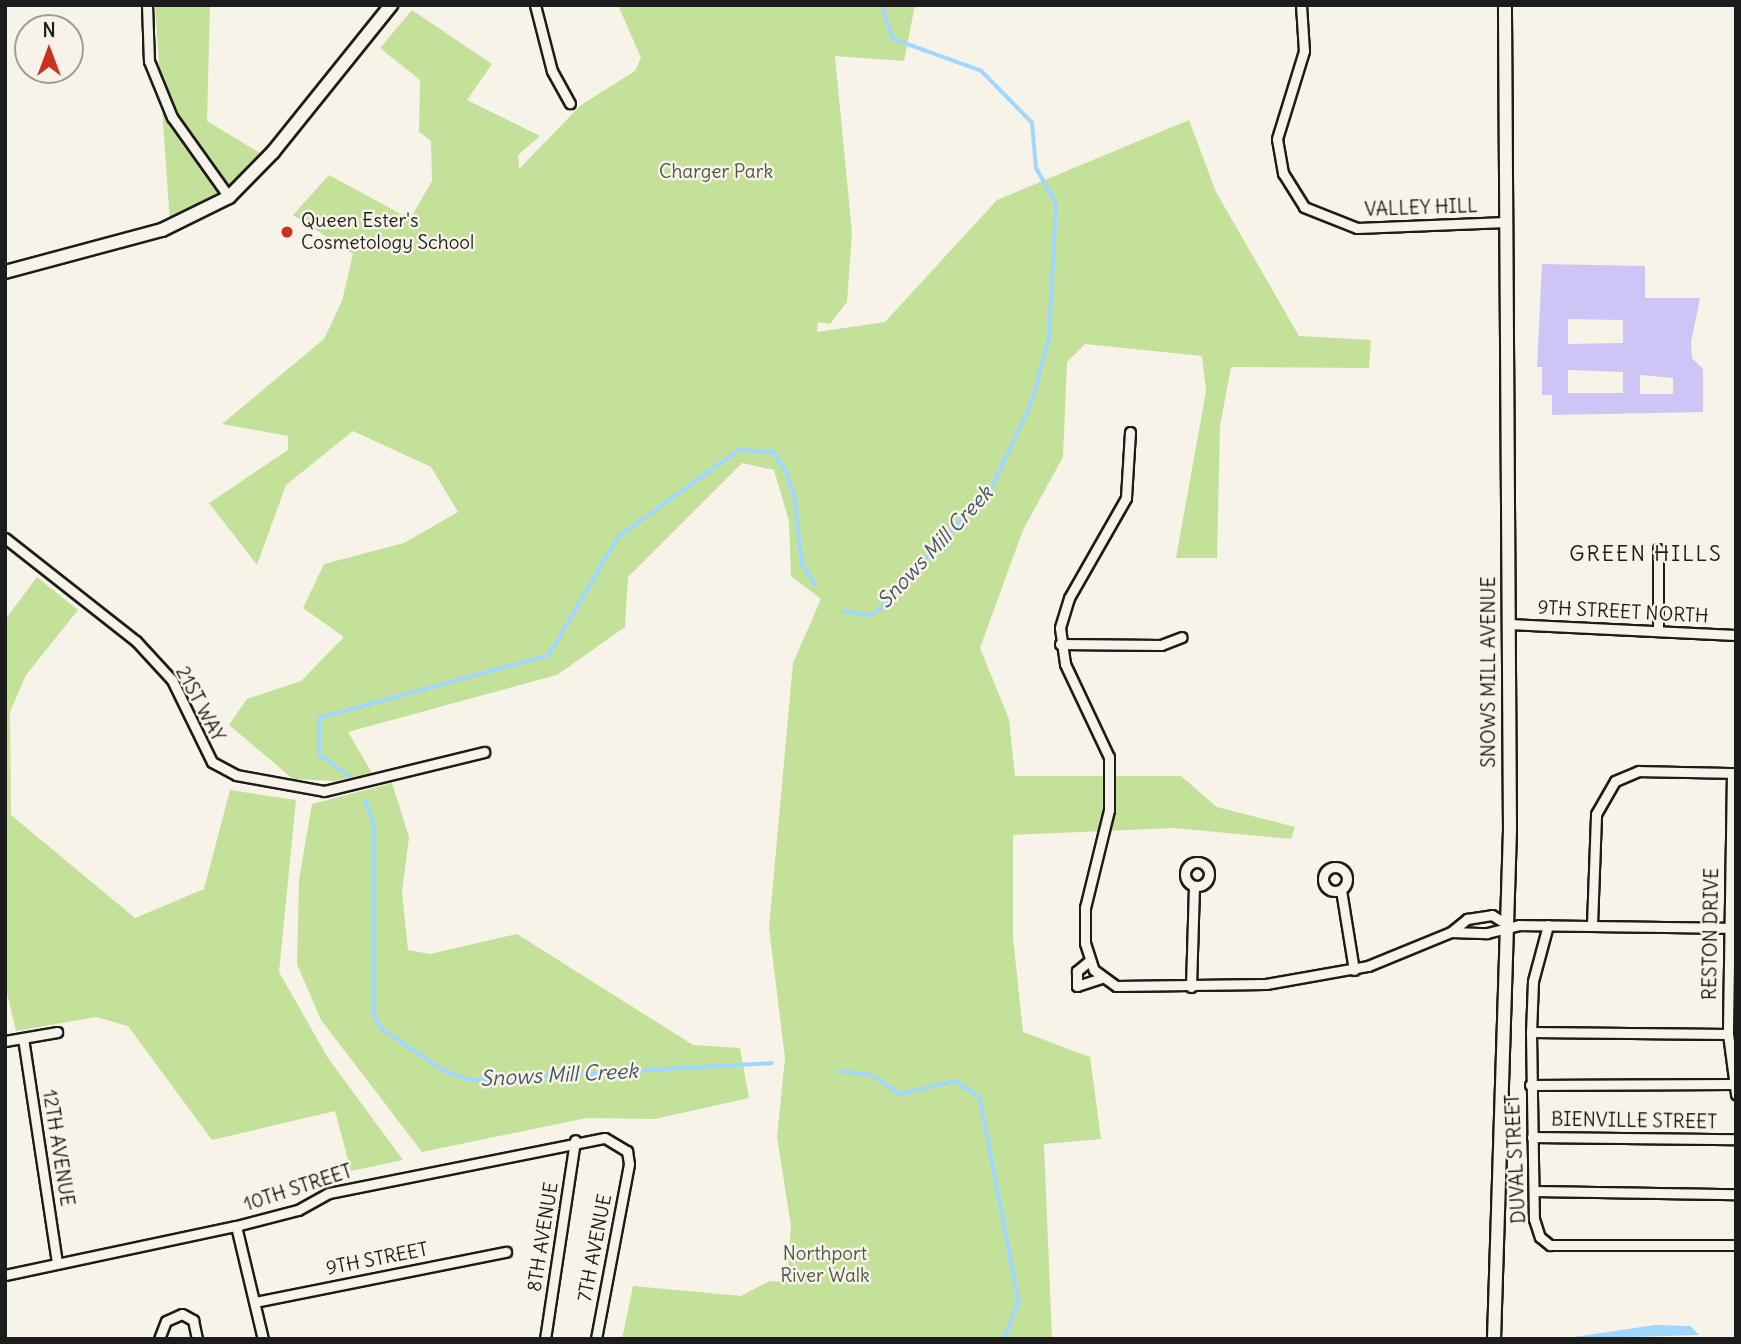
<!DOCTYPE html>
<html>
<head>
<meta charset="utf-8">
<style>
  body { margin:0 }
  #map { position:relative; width:1741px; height:1344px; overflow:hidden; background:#f7f3e8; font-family:Delius,sans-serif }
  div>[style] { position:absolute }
  .green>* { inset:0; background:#c4e199 }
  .water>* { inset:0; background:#a0d7ff }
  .stream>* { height:3.5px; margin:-1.75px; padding:0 1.75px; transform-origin:1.75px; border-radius:1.75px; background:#a0d7ff }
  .building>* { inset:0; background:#cfc4f6 }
  .roads { filter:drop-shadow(2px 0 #1c1c1c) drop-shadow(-2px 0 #1c1c1c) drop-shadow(0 2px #1c1c1c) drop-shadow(0 -2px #1c1c1c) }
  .street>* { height:9px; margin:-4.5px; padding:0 4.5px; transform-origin:4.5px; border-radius:4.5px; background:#f7f3e8 }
  .street>.ring { margin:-4.5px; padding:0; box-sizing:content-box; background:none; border:9px solid #f7f3e8; border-radius:50% }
  .secondary>* { height:12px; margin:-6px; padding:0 6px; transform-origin:6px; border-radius:6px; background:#f7f3e8 }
  .dots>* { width:19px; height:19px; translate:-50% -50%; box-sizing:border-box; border:4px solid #f7f3e8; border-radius:50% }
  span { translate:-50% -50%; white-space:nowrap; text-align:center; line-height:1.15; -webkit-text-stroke:5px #f7f3e8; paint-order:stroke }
  .park-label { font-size:19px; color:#4e5742 }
  .street-label { font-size:19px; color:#1c1c1c }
  .poi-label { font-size:19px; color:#1c1c1c }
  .left { translate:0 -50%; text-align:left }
  .water-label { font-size:21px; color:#445460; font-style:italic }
  .neighbourhood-label { font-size:21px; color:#1c1c1c; letter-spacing:2px }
  .frame { position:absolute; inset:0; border:7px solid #1c1c1c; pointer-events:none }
  .north { position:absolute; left:14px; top:14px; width:70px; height:70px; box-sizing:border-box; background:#f7f3e8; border:2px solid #9f9d96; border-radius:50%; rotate:0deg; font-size:19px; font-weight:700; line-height:28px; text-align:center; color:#1c1c1c }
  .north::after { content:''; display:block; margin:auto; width:24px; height:32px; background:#c8321e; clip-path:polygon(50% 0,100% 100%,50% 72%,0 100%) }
</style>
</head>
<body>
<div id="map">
  <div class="green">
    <i style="clip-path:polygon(155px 5px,210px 5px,207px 121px,263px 155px,212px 212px,180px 228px,170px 223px)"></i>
    <i style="clip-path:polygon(618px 5px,915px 5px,904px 61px,835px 56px,852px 233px,847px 302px,830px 324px,818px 322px,817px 332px,885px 322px,997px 200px,1189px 120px,1216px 192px,1299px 336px,1371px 340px,1369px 368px,1231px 367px,1220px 426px,1217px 558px,1176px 558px,1206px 391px,1202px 356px,1085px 344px,1067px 362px,1063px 457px,1023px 530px,980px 648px,1009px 719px,1015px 776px,1181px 776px,1217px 807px,1295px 827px,1291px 839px,1174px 828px,1013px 835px,1013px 937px,1023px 1032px,1090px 1057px,1101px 1139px,1044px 1144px,1052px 1339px,622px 1339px,633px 1286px,741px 1296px,770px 1281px,787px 1282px,791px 1226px,777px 1137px,785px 1058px,769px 928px,793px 663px,821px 599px,791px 576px,789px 521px,774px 470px,742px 463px,628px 577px,625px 627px,557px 675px,348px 732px,372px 773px,334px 781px,293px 779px,229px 725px,247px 699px,301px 681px,344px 637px,303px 608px,324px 564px,404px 543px,458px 512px,431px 467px,353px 431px,286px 485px,257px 565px,209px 503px,288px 450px,288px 436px,222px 424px,324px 339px,342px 301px,353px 254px,293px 215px,329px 175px,410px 219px,432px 181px,431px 141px,419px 132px,420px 80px,380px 48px,412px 10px,492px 64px,467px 100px,540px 136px,518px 155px,519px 169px,581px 105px,635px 71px,641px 58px)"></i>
    <i style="clip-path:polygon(37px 577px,78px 610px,26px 675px,10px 712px,11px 815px,135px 918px,204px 889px,230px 790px,296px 800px,279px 972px,328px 1058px,403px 1160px,351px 1171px,335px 1111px,212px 1140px,128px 1026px,96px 1017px,16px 1031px,5px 984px,5px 620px)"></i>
    <i style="clip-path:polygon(392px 783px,409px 837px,402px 892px,408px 950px,430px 954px,517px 934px,693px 1045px,740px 1048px,749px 1098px,655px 1119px,587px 1118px,422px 1152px,321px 1020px,297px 964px,299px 880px,312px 804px)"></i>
  </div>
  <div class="water">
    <i style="clip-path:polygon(1655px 1325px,1690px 1326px,1699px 1335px,1560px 1339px)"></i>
  </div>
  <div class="stream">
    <i style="left:844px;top:611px;width:26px;rotate:9deg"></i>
    <i style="left:870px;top:615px;width:15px;rotate:-32deg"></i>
    <i style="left:883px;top:607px;width:164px;rotate:-48deg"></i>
    <i style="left:993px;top:485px;width:89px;rotate:-64.9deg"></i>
    <i style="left:1031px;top:404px;width:68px;rotate:-74.7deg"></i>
    <i style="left:1049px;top:338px;width:135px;rotate:-87deg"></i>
    <i style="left:1056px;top:203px;width:39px;rotate:-120deg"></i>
    <i style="left:1036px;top:169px;width:46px;rotate:-95deg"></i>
    <i style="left:1032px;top:123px;width:73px;rotate:-134.4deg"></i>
    <i style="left:981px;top:71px;width:95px;rotate:-160.2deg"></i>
    <i style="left:892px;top:39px;width:35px;rotate:-106deg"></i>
    <i style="left:349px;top:776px;width:37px;rotate:-145deg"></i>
    <i style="left:319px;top:755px;width:37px;rotate:-90deg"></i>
    <i style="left:319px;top:718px;width:238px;rotate:-15.3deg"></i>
    <i style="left:549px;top:655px;width:137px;rotate:-59.7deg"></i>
    <i style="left:618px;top:537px;width:149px;rotate:-35.7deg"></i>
    <i style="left:739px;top:450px;width:34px;rotate:3deg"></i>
    <i style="left:773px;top:452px;width:21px;rotate:55deg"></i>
    <i style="left:785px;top:469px;width:29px;rotate:70deg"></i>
    <i style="left:795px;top:496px;width:67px;rotate:84deg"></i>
    <i style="left:802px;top:563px;width:25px;rotate:58deg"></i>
    <i style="left:366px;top:801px;width:24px;rotate:71deg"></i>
    <i style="left:374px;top:824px;width:192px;rotate:90deg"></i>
    <i style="left:374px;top:1016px;width:15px;rotate:58deg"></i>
    <i style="left:382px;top:1029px;width:77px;rotate:33.9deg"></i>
    <i style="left:446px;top:1072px;width:26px;rotate:18deg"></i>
    <i style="left:471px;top:1080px;width:301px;rotate:-3.2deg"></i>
    <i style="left:839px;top:1071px;width:33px;rotate:7deg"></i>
    <i style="left:872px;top:1075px;width:34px;rotate:34deg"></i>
    <i style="left:900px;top:1094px;width:57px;rotate:-13.3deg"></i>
    <i style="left:955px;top:1081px;width:30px;rotate:33deg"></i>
    <i style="left:980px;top:1097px;width:209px;rotate:79.2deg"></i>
    <i style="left:1019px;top:1302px;width:40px;rotate:111deg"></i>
  </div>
  <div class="building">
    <i style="clip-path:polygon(evenodd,1542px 264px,1645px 266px,1645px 298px,1700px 298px,1691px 342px,1692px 358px,1703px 369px,1703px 412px,1552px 415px,1552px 395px,1542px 395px,1542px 367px,1537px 367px,1542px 264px,1568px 319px,1623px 320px,1623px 343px,1568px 344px,1568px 319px,1542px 264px,1568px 370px,1623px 372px,1623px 393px,1568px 393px,1568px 370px,1542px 264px,1640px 375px,1673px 378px,1673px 394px,1640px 394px,1640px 375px)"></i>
  </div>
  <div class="roads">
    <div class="street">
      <i style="left:147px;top:5px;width:56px;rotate:88deg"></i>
      <i style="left:149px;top:61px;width:61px;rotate:67.7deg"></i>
      <i style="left:172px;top:117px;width:98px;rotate:54.5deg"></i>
      <i style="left:535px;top:5px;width:68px;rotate:75.6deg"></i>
      <i style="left:552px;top:71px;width:37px;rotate:61deg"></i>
      <i style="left:1301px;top:5px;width:46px;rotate:86.3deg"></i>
      <i style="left:1304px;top:51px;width:92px;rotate:107.1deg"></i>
      <i style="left:1277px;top:139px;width:35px;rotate:80deg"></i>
      <i style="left:1283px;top:173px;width:40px;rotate:58deg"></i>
      <i style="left:1304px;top:207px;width:57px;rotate:21.6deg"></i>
      <i style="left:1357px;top:228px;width:149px;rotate:-2.3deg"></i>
      <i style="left:1130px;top:432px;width:66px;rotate:93.5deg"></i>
      <i style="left:1126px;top:498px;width:115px;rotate:119.7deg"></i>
      <i style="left:1069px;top:598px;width:31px;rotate:107deg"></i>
      <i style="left:1060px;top:628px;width:36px;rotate:82deg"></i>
      <i style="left:1065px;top:664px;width:103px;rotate:64.7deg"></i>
      <i style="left:1109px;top:757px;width:53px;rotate:90deg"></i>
      <i style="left:1109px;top:810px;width:101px;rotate:103.8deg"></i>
      <i style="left:1085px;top:908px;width:35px;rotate:90deg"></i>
      <i style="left:1085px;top:943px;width:28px;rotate:72deg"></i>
      <i style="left:1094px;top:970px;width:27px;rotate:36deg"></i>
      <i style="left:1116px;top:986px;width:150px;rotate:-0.8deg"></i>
      <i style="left:1266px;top:984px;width:104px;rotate:-10deg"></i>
      <i style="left:1368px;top:966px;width:90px;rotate:-22.3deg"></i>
      <i style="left:1451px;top:932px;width:21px;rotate:-39deg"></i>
      <i style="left:1467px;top:919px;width:25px;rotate:-9deg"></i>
      <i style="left:1492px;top:915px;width:19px;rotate:32deg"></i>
      <i style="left:5px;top:538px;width:167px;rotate:38.2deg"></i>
      <i style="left:136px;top:641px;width:53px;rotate:47.3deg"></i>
      <i style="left:172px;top:680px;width:91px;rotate:64deg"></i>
      <i style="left:212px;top:762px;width:27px;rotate:28deg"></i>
      <i style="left:236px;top:775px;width:89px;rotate:10.3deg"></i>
      <i style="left:324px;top:791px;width:165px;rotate:-13.7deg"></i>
      <i style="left:1508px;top:624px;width:228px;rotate:2.8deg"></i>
      <i style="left:1658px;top:631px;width:82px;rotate:-90deg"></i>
      <i style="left:1060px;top:644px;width:101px;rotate:0.6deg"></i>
      <i style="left:1161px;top:645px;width:22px;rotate:-21deg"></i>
      <i style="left:1732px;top:773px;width:261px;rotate:90.9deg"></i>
      <i style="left:1728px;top:1034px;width:61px;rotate:82.4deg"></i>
      <i class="ring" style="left:1185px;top:862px;width:15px;height:15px"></i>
      <i class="ring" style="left:1323px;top:867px;width:15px;height:15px"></i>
      <i style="left:1341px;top:890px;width:81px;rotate:80.8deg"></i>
      <i style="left:1548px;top:925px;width:58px;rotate:105deg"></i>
      <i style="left:1533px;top:981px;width:51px;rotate:92.2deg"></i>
      <i style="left:1531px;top:1032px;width:187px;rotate:89.1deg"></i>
      <i style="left:1534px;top:1219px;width:19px;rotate:72deg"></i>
      <i style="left:1540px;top:1237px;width:13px;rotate:39deg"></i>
      <i style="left:1550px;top:1245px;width:186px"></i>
      <i style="left:1592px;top:925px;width:111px;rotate:-87.9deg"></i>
      <i style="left:1596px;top:814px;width:38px;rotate:-60deg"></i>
      <i style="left:1615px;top:781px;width:26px;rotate:-23deg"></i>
      <i style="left:1639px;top:771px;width:97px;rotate:1.2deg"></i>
      <i style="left:1451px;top:932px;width:36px;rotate:2deg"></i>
      <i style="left:1487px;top:933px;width:33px;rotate:-14deg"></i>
      <i style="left:1519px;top:925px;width:217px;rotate:0.8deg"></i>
      <i style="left:1089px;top:961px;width:16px;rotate:140deg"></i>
      <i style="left:1077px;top:971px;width:15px;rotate:90deg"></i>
      <i style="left:1077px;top:986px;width:25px;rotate:-18deg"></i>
      <i style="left:1191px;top:987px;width:101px;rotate:-88.3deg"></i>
      <i style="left:1531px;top:1032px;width:197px;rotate:0.6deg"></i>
      <i style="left:23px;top:1038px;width:228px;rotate:81.4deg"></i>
      <i style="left:5px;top:1041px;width:53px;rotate:-9.8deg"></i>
      <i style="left:1530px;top:1085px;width:203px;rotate:-0.3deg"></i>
      <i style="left:1532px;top:1137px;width:204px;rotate:0.6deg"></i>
      <i style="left:1534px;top:1191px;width:202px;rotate:0.9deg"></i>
      <i style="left:236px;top:1226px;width:116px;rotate:76.6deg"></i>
      <i style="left:5px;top:1275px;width:236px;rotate:-12deg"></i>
      <i style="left:236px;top:1226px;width:64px;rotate:-14.5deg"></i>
      <i style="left:298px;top:1210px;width:35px;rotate:-29deg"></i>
      <i style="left:329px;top:1193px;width:281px;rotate:-11.3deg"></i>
      <i style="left:605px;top:1138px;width:26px;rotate:31deg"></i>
      <i style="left:627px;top:1151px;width:13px;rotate:81deg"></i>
      <i style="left:629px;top:1164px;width:178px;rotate:100.7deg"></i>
      <i style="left:255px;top:1302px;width:256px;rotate:-11.3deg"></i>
      <i style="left:159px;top:1339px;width:19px;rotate:-69deg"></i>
      <i style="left:166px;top:1321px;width:17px;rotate:-24deg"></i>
      <i style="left:182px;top:1314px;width:13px;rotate:29deg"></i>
      <i style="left:193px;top:1320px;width:19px;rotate:78deg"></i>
      <i style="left:545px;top:1339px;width:201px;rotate:-81.4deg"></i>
    </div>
    <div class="secondary">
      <i style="left:5px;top:272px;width:163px;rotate:-15deg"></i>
      <i style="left:162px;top:230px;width:75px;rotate:-26.2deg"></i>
      <i style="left:229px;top:197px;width:63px;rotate:-45.6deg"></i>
      <i style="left:273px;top:152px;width:189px;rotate:-51.2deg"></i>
      <i style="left:1494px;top:1339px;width:508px;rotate:-88.2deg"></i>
      <i style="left:1510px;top:831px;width:826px;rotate:-90.35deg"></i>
    </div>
  </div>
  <div class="dots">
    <i style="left:287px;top:232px;background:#c8321e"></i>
  </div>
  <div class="park-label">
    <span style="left:716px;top:172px">Charger Park</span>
    <span style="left:825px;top:1265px">Northport<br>River Walk</span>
  </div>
  <div class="street-label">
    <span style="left:1421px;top:208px;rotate:-2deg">VALLEY HILL</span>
    <span style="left:1623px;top:612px;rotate:3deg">9TH STREET NORTH</span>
    <span style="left:1489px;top:672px;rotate:-90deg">SNOWS MILL AVENUE</span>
    <span style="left:200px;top:704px;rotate:62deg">21ST WAY</span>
    <span style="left:1711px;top:934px;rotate:-89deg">RESTON DRIVE</span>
    <span style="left:1634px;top:1121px;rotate:1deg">BIENVILLE STREET</span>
    <span style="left:58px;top:1148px;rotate:81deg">12TH AVENUE</span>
    <span style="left:1516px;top:1159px;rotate:-93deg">DUVAL STREET</span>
    <span style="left:298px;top:1188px;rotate:-18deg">10TH STREET</span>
    <span style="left:543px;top:1237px;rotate:-81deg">8TH AVENUE</span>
    <span style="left:595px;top:1248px;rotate:-79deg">7TH AVENUE</span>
    <span style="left:377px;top:1259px;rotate:-11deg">9TH STREET</span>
  </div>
  <div class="poi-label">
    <span class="left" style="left:301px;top:232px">Queen Ester's<br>Cosmetology School</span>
  </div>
  <div class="water-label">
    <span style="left:935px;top:547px;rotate:-47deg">Snows Mill Creek</span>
    <span style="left:559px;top:1075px;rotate:-3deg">Snows Mill Creek</span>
  </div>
  <div class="neighbourhood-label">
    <span style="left:1646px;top:554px">GREEN HILLS</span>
  </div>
  <div class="frame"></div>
  <div class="north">N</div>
</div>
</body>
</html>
